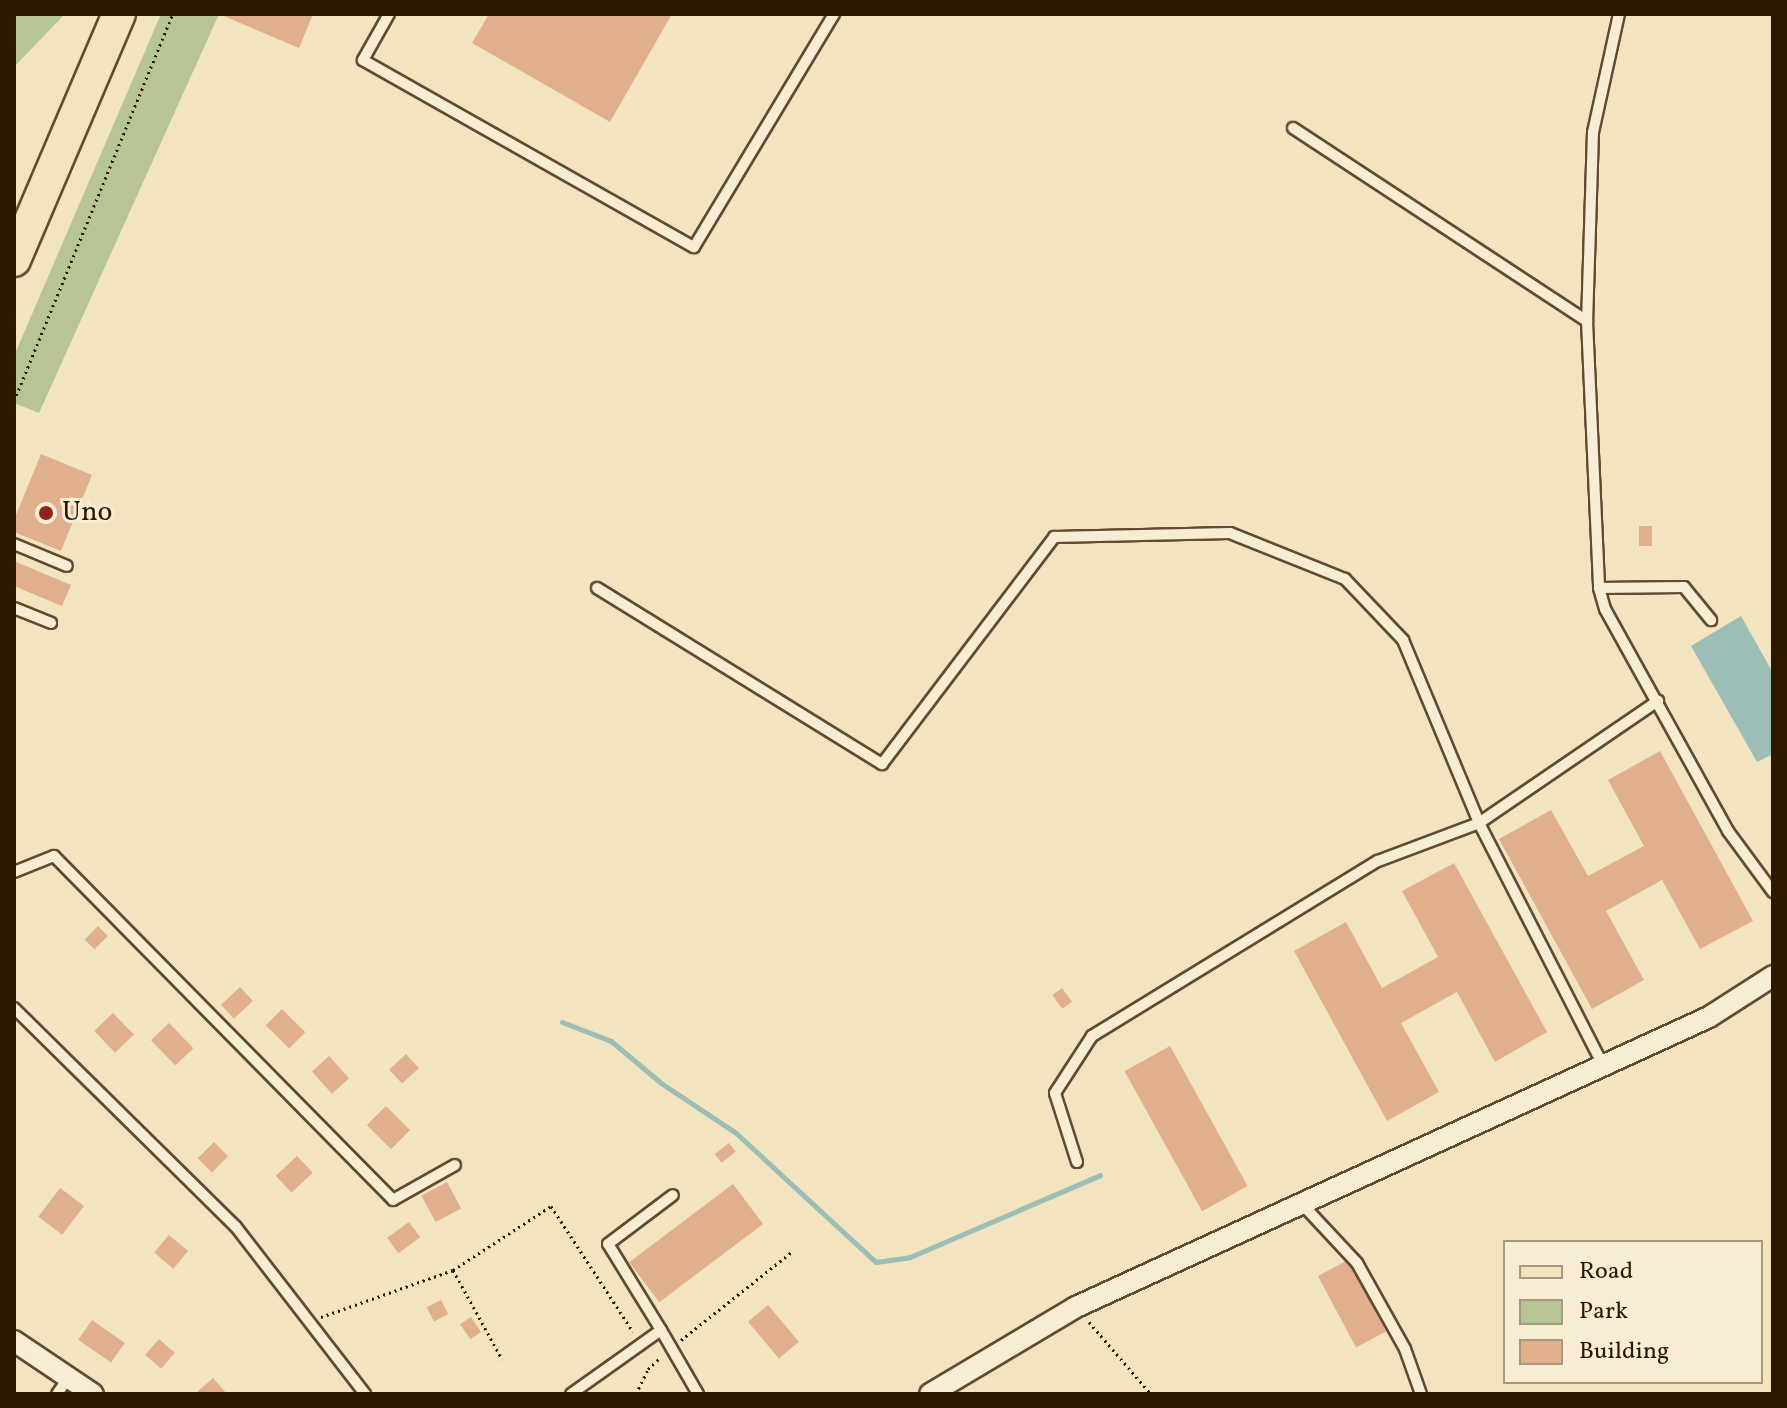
<!DOCTYPE html>
<html>
<head>
<meta charset="utf-8">
<style>
  body { margin:0 }
  #map { position:relative; width:1787px; height:1408px; overflow:hidden; background:#f2e4bf; font-family:Vollkorn,serif }
  div>[style] { position:absolute }
  .green>* { inset:0; background:#b7c594 }
  .water>* { inset:0; background:#9cbeb6 }
  .stream>* { height:5px; margin:-2.5px; padding:0 2.5px; transform-origin:2.5px; border-radius:2.5px; background:#9cbeb6 }
  .building>* { inset:0; background:#e0b08d; transform-origin:0 0 }
  .path>* { height:3px; margin-top:-1.5px; transform-origin:0; background:repeating-linear-gradient(90deg,#2f1800 0 2px,transparent 0 6px) }
  .roads { filter:drop-shadow(2px 0 #604b30) drop-shadow(-2px 0 #604b30) drop-shadow(0 2px #604b30) drop-shadow(0 -2px #604b30) }
  .service>* { height:10px; margin:-5px; padding:0 5px; transform-origin:5px; border-radius:5px; background:#f7edd5 }
  .minor>* { height:20px; margin:-10px; padding:0 10px; transform-origin:10px; border-radius:10px; background:#f7edd5 }
  .primary>* { height:32px; margin:-16px; padding:0 16px; transform-origin:16px; border-radius:16px; background:#f2e4bf }
  .dots>* { width:22px; height:22px; translate:-50% -50%; box-sizing:border-box; border:4px solid #f7edd5; border-radius:50% }
  span { translate:-50% -50%; white-space:nowrap; text-align:center; line-height:1.15; -webkit-text-stroke:6px #f7edd5; paint-order:stroke }
  .poi-label { font-size:28px; color:#2f1800 }
  .left { translate:0 -50%; text-align:left }
  .frame { position:absolute; inset:0; border:16px solid #2f1800; pointer-events:none }
  .legend { position:absolute; left:1503px; top:1240px; width:260px; height:144px; box-sizing:border-box; background:#f7edd5; border:2px solid #a79880; margin:0; padding:10px 14px; list-style:none; font-size:24px; color:#2f1800 }
  .legend li { display:flex; align-items:center; gap:16px; height:40px }
  .legend b { width:40px; border:2px solid #a79880 }
</style>
</head>
<body>
<div id="map">
  <div class="green">
    <i style="clip-path:polygon(14px 14px,65px 14px,14px 67px)"></i>
    <i style="clip-path:polygon(161px 14px,219px 14px,39px 413px,14px 403px,14px 356px)"></i>
  </div>
  <div class="water">
    <i style="clip-path:polygon(1741px 616px,1773px 673px,1773px 754px,1757px 762px,1691px 646px)"></i>
  </div>
  <div class="stream">
    <i style="left:562px;top:1022px;width:53px;rotate:21.2deg"></i>
    <i style="left:611px;top:1041px;width:65px;rotate:40deg"></i>
    <i style="left:661px;top:1083px;width:90px;rotate:33.7deg"></i>
    <i style="left:736px;top:1133px;width:190px;rotate:42.7deg"></i>
    <i style="left:876px;top:1262px;width:34px;rotate:-8deg"></i>
    <i style="left:910px;top:1257px;width:207px;rotate:-23.3deg"></i>
  </div>
  <div class="building">
    <i style="clip-path:polygon(219px 14px,313px 14px,299px 48px)"></i>
    <i style="clip-path:polygon(489px 14px,672px 14px,610px 122px,472px 43px)"></i>
    <i style="clip-path:polygon(41px 454px,92px 475px,61px 551px,14px 532px,14px 520px)"></i>
    <i style="left:1639px;top:526px;width:13px;height:20px"></i>
    <i style="clip-path:polygon(14px 561px,71px 585px,62px 606px,14px 586px)"></i>
    <i style="clip-path:polygon(1660px 751px,1753px 921px,1700px 949px,1662px 880px,1606px 911px,1644px 980px,1592px 1009px,1499px 839px,1551px 810px,1588px 876px,1644px 846px,1608px 780px)"></i>
    <i style="clip-path:polygon(1454px 863px,1547px 1032px,1495px 1062px,1457px 992px,1401px 1023px,1439px 1092px,1387px 1121px,1294px 951px,1346px 922px,1382px 988px,1438px 957px,1402px 891px)"></i>
    <i style="left:98px;top:926px;width:14px;height:19px;rotate:45deg"></i>
    <i style="left:240px;top:987px;width:19px;height:26px;rotate:47deg"></i>
    <i style="left:1062px;top:988px;width:17px;height:12px;rotate:54deg"></i>
    <i style="left:282px;top:1009px;width:33px;height:23px;rotate:45deg"></i>
    <i style="left:113px;top:1013px;width:30px;height:26px;rotate:46deg"></i>
    <i style="left:169px;top:1023px;width:35px;height:25px;rotate:46deg"></i>
    <i style="left:1170px;top:1046px;width:160px;height:52px;rotate:61deg"></i>
    <i style="left:406px;top:1054px;width:19px;height:23px;rotate:47deg"></i>
    <i style="left:329px;top:1056px;width:30px;height:23px;rotate:48deg"></i>
    <i style="left:386px;top:1106px;width:34px;height:27px;rotate:45deg"></i>
    <i style="left:214px;top:1142px;width:20px;height:23px;rotate:45deg"></i>
    <i style="left:729px;top:1143px;width:11px;height:18px;rotate:52deg"></i>
    <i style="left:297px;top:1156px;width:23px;height:29px;rotate:47deg"></i>
    <i style="left:447px;top:1182px;width:30px;height:29px;rotate:62deg"></i>
    <i style="left:733px;top:1184px;width:50px;height:130px;rotate:53deg"></i>
    <i style="left:60px;top:1188px;width:30px;height:36px;rotate:37deg"></i>
    <i style="left:409px;top:1222px;width:19px;height:27px;rotate:54deg"></i>
    <i style="left:169px;top:1235px;width:25px;height:23px;rotate:40deg"></i>
    <i style="left:1348px;top:1260px;width:81px;height:34px;rotate:62deg"></i>
    <i style="left:441px;top:1300px;width:16px;height:16px;rotate:63deg"></i>
    <i style="left:768px;top:1305px;width:48px;height:26px;rotate:50deg"></i>
    <i style="left:471px;top:1317px;width:18px;height:13px;rotate:56deg"></i>
    <i style="left:92px;top:1320px;width:40px;height:24px;rotate:35deg"></i>
    <i style="left:159px;top:1339px;width:21px;height:21px;rotate:41deg"></i>
    <i style="clip-path:polygon(213px 1378px,227px 1394px,199px 1394px,197px 1392px)"></i>
  </div>
  <div class="path">
    <i style="left:14px;top:401px;width:418px;rotate:-67.7deg"></i>
    <i style="left:453px;top:1270px;width:102px;rotate:61.2deg"></i>
    <i style="left:321px;top:1317px;width:140px;rotate:-19.6deg"></i>
    <i style="left:453px;top:1270px;width:117px;rotate:-33.1deg"></i>
    <i style="left:551px;top:1206px;width:150px;rotate:56.9deg"></i>
    <i style="left:1089px;top:1322px;width:95px;rotate:49.3deg"></i>
    <i style="left:681px;top:1340px;width:143px;rotate:-38.5deg"></i>
    <i style="left:636px;top:1394px;width:28px;rotate:-64deg"></i>
    <i style="left:648px;top:1369px;width:16px;rotate:-43deg"></i>
  </div>
  <div class="roads">
    <div class="service">
      <i style="left:389px;top:14px;width:53px;rotate:119.5deg"></i>
      <i style="left:363px;top:60px;width:380px;rotate:29.5deg"></i>
      <i style="left:694px;top:247px;width:272px;rotate:-59deg"></i>
      <i style="left:1619px;top:14px;width:121px;rotate:102.4deg"></i>
      <i style="left:1593px;top:132px;width:189px;rotate:91.8deg"></i>
      <i style="left:1587px;top:321px;width:267px;rotate:87.4deg"></i>
      <i style="left:1599px;top:588px;width:22px;rotate:74deg"></i>
      <i style="left:1605px;top:609px;width:254px;rotate:61deg"></i>
      <i style="left:1728px;top:831px;width:76px;rotate:53.6deg"></i>
      <i style="left:1293px;top:128px;width:352px;rotate:33.3deg"></i>
      <i style="left:14px;top:544px;width:57px;rotate:22.5deg"></i>
      <i style="left:597px;top:588px;width:335px;rotate:31.7deg"></i>
      <i style="left:882px;top:764px;width:285px;rotate:-52.8deg"></i>
      <i style="left:1054px;top:537px;width:176px;rotate:-1.3deg"></i>
      <i style="left:1230px;top:533px;width:124px;rotate:21.8deg"></i>
      <i style="left:1345px;top:579px;width:84px;rotate:46.4deg"></i>
      <i style="left:1403px;top:640px;width:198px;rotate:67.4deg"></i>
      <i style="left:1479px;top:823px;width:217px;rotate:-34.3deg"></i>
      <i style="left:1599px;top:588px;width:85px;rotate:-0.7deg"></i>
      <i style="left:1684px;top:587px;width:43px;rotate:50.7deg"></i>
      <i style="left:14px;top:608px;width:40px;rotate:22deg"></i>
      <i style="left:14px;top:872px;width:43px;rotate:-21.8deg"></i>
      <i style="left:54px;top:856px;width:483px;rotate:45.4deg"></i>
      <i style="left:393px;top:1200px;width:71px;rotate:-29.4deg"></i>
      <i style="left:14px;top:1008px;width:312px;rotate:44.6deg"></i>
      <i style="left:236px;top:1227px;width:211px;rotate:52.3deg"></i>
      <i style="left:1077px;top:1162px;width:72px;rotate:-107.7deg"></i>
      <i style="left:1055px;top:1093px;width:68px;rotate:-57deg"></i>
      <i style="left:1092px;top:1036px;width:335px;rotate:-31.5deg"></i>
      <i style="left:1378px;top:861px;width:108px;rotate:-20.6deg"></i>
      <i style="left:1479px;top:823px;width:272px;rotate:62.9deg"></i>
      <i style="left:1302px;top:1204px;width:81px;rotate:47deg"></i>
      <i style="left:1357px;top:1263px;width:98px;rotate:60.8deg"></i>
      <i style="left:1405px;top:1349px;width:48px;rotate:70.4deg"></i>
      <i style="left:661px;top:1330px;width:101px;rotate:-121.6deg"></i>
      <i style="left:608px;top:1244px;width:81px;rotate:-37deg"></i>
      <i style="left:57px;top:1394px;width:21px;rotate:-55deg"></i>
      <i style="left:571px;top:1394px;width:110px;rotate:-35.4deg"></i>
      <i style="left:661px;top:1330px;width:74px;rotate:60deg"></i>
    </div>
    <div class="minor">
      <i style="left:14px;top:1341px;width:95px;rotate:33.9deg"></i>
      <i style="left:930px;top:1394px;width:170px;rotate:-30.8deg"></i>
      <i style="left:1076px;top:1307px;width:696px;rotate:-24.61deg"></i>
      <i style="left:1709px;top:1017px;width:76px;rotate:-32.6deg"></i>
    </div>
    <div class="primary">
      <i style="left:14px;top:260px;width:267px;rotate:-66.9deg"></i>
    </div>
  </div>
  <div class="dots">
    <i style="left:46px;top:513px;background:#8f2418"></i>
  </div>
  <div class="poi-label">
    <span class="left" style="left:62px;top:513px">Uno</span>
  </div>
  <div class="frame"></div>
  <ul class="legend">
  <li><b style="height:10px;background:#f2e4bf"></b>Road</li>
  <li><b style="height:22px;background:#b7c594"></b>Park</li>
  <li><b style="height:22px;background:#e0b08d"></b>Building</li>
  </ul>
</div>
</body>
</html>
